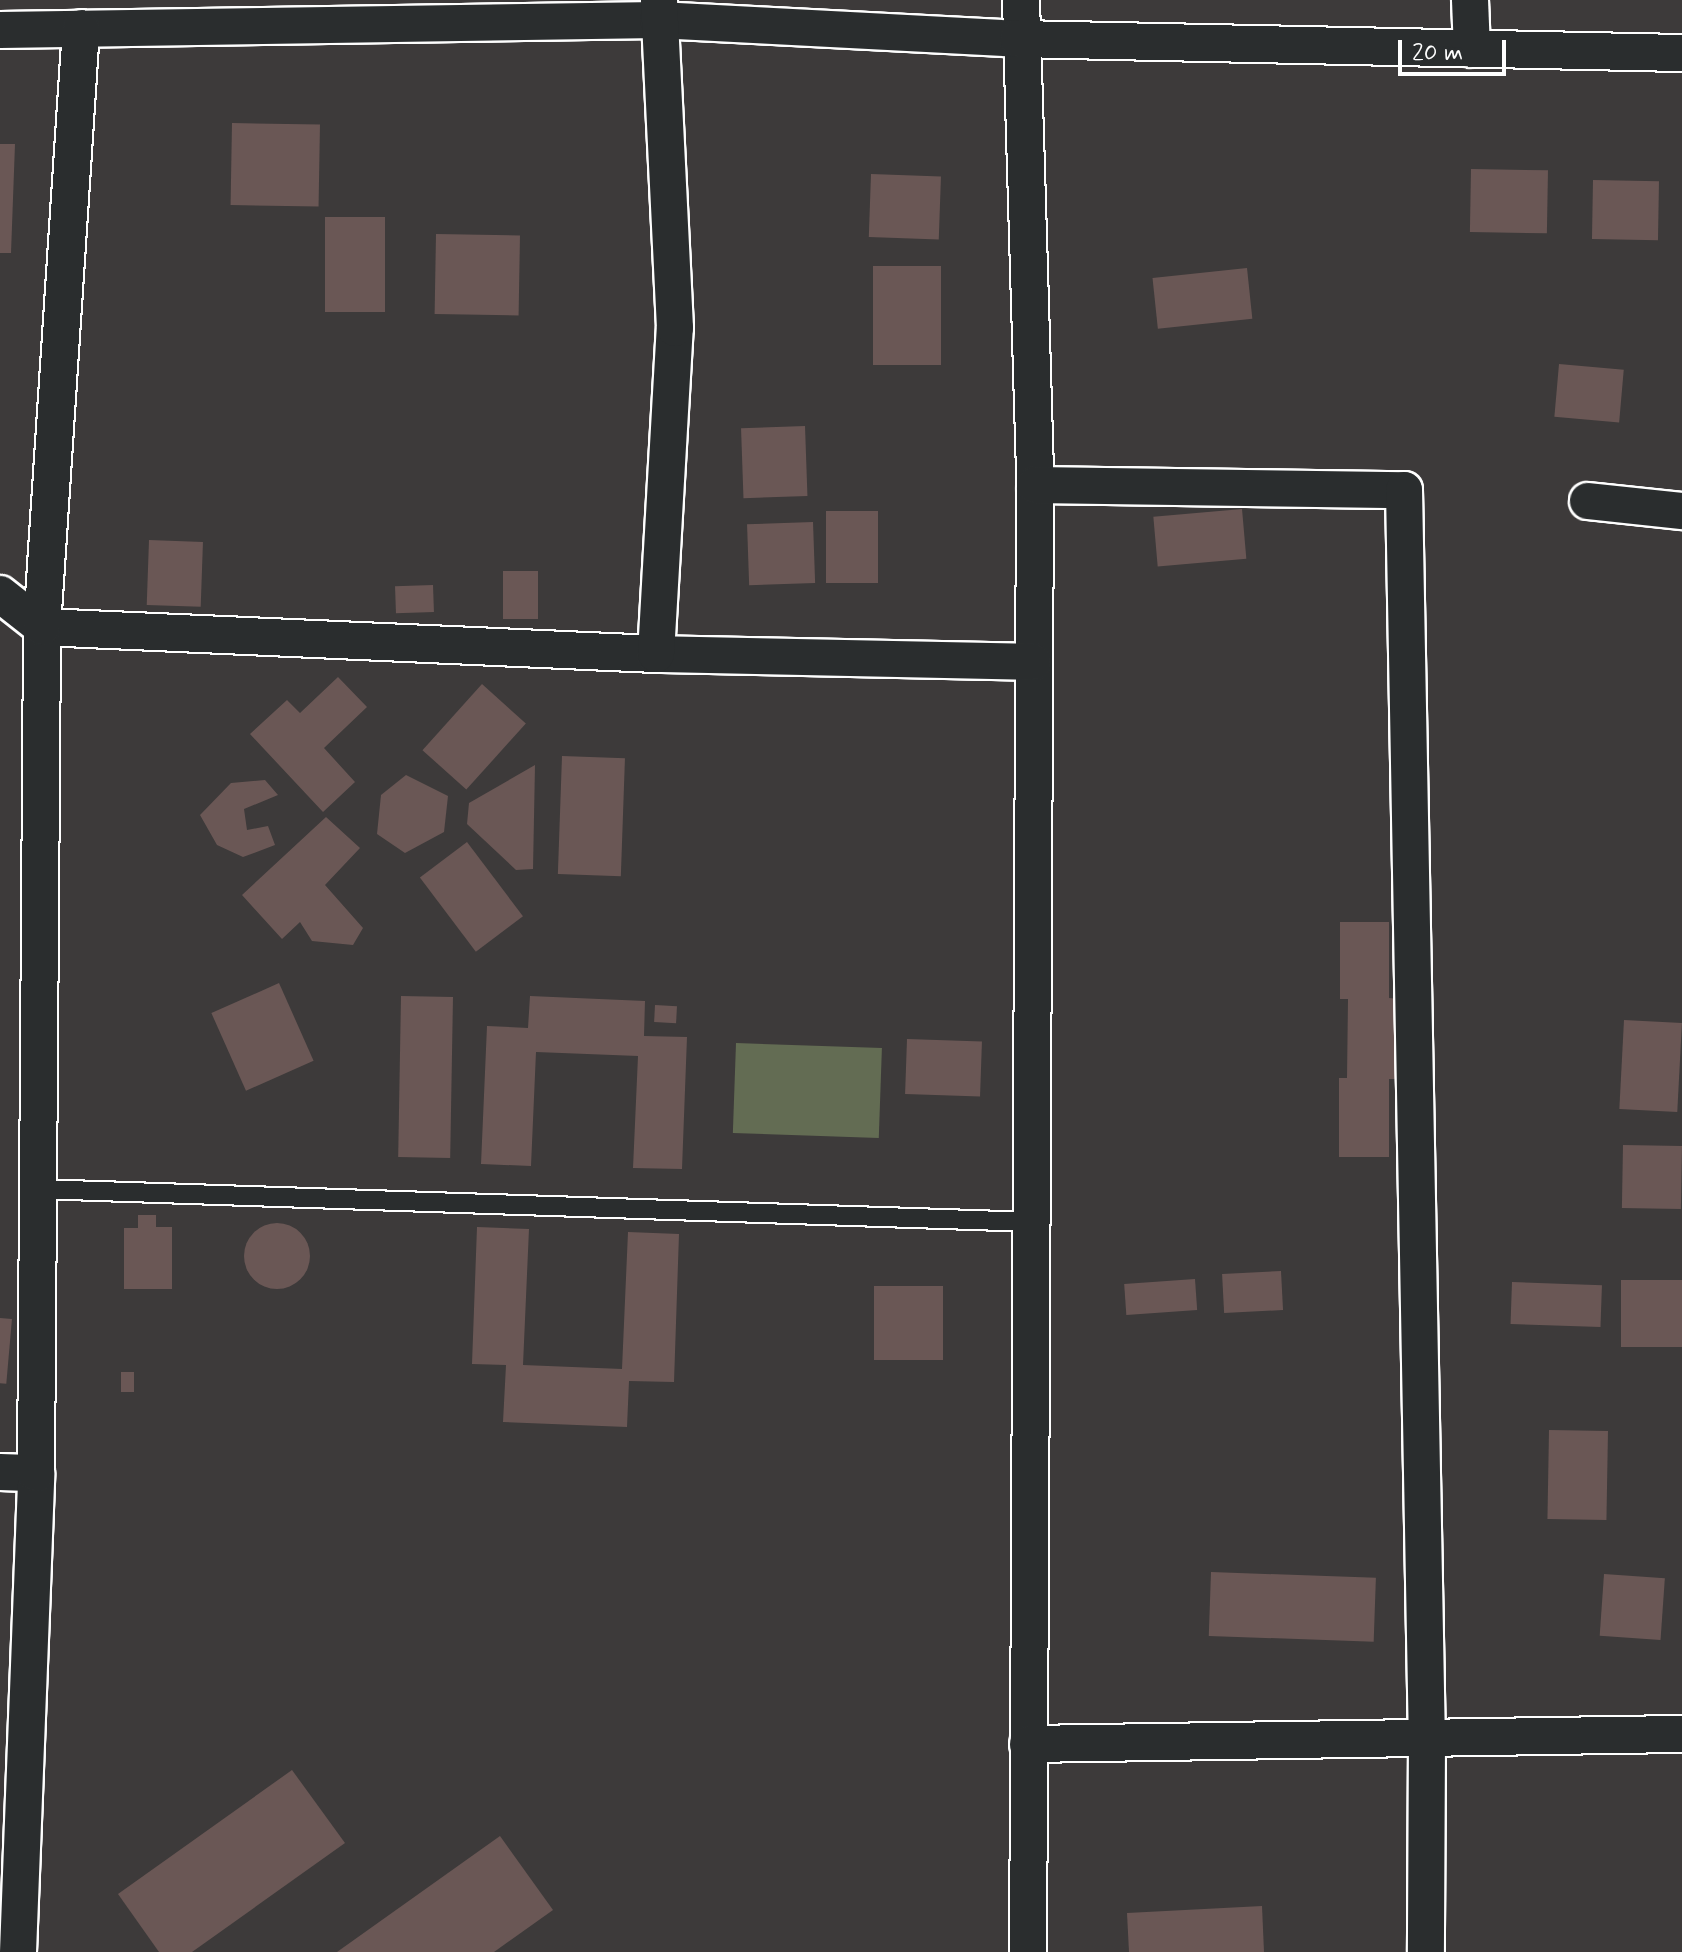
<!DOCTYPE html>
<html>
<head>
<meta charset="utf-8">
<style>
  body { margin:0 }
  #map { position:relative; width:1682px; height:1952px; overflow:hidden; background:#3d3a3a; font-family:Mynerve,sans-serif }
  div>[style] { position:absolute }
  .green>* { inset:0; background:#636c53; transform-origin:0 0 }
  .building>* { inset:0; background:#6a5755; transform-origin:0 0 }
  .round { border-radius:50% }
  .roads { filter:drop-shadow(2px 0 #fff) drop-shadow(-2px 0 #fff) drop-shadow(0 2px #fff) drop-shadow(0 -2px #fff) }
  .lane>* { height:18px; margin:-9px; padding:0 9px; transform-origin:9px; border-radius:9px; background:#2a2d2e }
  .street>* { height:36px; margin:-18px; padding:0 18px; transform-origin:18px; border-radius:18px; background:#2a2d2e }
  span { translate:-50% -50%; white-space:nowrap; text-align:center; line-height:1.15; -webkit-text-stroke:7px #2a2d2e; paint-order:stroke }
  .scale { position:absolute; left:1398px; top:40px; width:108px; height:36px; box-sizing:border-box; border:4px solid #fff; border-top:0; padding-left:10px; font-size:24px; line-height:28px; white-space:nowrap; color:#fff; -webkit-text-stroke:6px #2a2d2e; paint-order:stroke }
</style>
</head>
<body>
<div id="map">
  <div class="green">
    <i style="left:736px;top:1043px;width:146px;height:90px;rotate:2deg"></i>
  </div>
  <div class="building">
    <i style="left:232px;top:123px;width:88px;height:82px;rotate:1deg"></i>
    <i style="clip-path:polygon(0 144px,15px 144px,11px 253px,0 253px)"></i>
    <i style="left:1471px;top:169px;width:77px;height:63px;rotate:1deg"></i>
    <i style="left:871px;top:174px;width:70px;height:63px;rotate:2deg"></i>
    <i style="left:1593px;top:180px;width:66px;height:59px;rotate:1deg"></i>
    <i style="left:325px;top:217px;width:60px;height:95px"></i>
    <i style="left:436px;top:234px;width:84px;height:80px;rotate:1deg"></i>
    <i style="left:873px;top:266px;width:68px;height:99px"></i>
    <i style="left:1247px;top:268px;width:51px;height:95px;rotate:84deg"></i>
    <i style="left:1559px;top:364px;width:65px;height:53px;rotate:5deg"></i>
    <i style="left:805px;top:426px;width:70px;height:64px;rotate:88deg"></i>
    <i style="left:1242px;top:509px;width:50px;height:89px;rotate:85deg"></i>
    <i style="left:826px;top:511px;width:52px;height:72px"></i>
    <i style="left:813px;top:522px;width:61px;height:66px;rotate:88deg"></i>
    <i style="left:149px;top:540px;width:54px;height:65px;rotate:2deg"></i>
    <i style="left:538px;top:571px;width:48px;height:35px;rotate:90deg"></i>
    <i style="left:433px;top:585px;width:27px;height:38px;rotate:88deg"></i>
    <i style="clip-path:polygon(338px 677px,367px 707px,324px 748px,355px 782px,323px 812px,250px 734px,287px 700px,300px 713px)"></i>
    <i style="left:482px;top:684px;width:59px;height:89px;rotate:42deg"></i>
    <i style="left:562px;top:756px;width:63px;height:118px;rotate:2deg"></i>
    <i style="clip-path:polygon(535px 765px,533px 869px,516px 870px,467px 824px,469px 803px)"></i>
    <i style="clip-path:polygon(406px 775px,448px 796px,444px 832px,405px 853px,377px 834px,381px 795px)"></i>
    <i style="clip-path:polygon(265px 780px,278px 795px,244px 809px,247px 830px,268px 826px,275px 845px,243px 857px,217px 845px,200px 815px,231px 783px)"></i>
    <i style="clip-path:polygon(326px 817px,360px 848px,325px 885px,363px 928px,353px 945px,312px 941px,300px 922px,282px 939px,242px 895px)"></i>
    <i style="left:467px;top:842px;width:93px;height:59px;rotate:53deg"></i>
    <i style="clip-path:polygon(1340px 922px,1389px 922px,1389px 998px,1399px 999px,1398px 1079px,1389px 1079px,1389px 1157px,1339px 1157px,1339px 1078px,1347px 1078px,1348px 999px,1340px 999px)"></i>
    <i style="left:279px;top:983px;width:85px;height:74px;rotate:66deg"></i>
    <i style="left:401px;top:996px;width:52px;height:161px;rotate:1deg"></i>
    <i style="clip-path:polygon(530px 996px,645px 1001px,644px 1036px,687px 1037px,682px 1169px,633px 1168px,638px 1056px,536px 1052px,531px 1166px,481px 1164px,487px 1026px,528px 1028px)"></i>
    <i style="left:655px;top:1005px;width:22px;height:17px;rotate:3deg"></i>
    <i style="left:1624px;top:1020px;width:58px;height:89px;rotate:3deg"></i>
    <i style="left:907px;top:1039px;width:75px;height:55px;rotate:2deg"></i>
    <i style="left:1623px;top:1145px;width:59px;height:63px;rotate:1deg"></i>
    <i style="clip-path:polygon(138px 1215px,156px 1215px,156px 1227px,172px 1227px,172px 1289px,124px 1289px,124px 1228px,138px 1228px)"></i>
    <i class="round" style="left:244px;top:1223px;width:66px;height:66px"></i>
    <i style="clip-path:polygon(477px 1227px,529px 1229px,523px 1365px,622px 1369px,628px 1232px,679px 1234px,674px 1382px,629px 1381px,627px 1427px,503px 1422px,506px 1365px,472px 1364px)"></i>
    <i style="left:1281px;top:1271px;width:39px;height:59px;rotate:87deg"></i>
    <i style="left:1195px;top:1279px;width:31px;height:71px;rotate:86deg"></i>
    <i style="left:1621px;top:1280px;width:61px;height:67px"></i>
    <i style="left:1512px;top:1282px;width:90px;height:42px;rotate:2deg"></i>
    <i style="left:874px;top:1286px;width:69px;height:74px"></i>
    <i style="left:0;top:1318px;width:12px;height:65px;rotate:5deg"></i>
    <i style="left:121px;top:1372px;width:13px;height:20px"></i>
    <i style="left:1549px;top:1430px;width:59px;height:89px;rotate:1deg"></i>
    <i style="left:1211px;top:1572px;width:165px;height:64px;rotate:2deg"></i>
    <i style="left:1604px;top:1574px;width:61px;height:62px;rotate:4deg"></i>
    <i style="clip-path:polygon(292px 1770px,345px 1843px,192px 1952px,159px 1952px,118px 1894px)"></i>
    <i style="clip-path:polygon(500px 1836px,553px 1910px,494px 1952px,337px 1952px)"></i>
    <i style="clip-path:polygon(1262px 1906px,1264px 1952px,1129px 1952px,1127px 1913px)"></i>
  </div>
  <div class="roads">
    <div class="lane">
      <i style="left:38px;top:1189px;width:994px;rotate:1.9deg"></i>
    </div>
    <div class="street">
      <i style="left:1021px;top:0;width:485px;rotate:88.3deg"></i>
      <i style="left:1035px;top:485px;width:1467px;rotate:90.27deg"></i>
      <i style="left:1470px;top:0;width:49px;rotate:87.7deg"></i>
      <i style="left:0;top:30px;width:658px;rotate:-0.87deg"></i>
      <i style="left:658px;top:20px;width:361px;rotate:3deg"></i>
      <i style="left:1018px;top:39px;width:664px;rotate:1.21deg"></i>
      <i style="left:1035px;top:485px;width:369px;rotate:0.8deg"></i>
      <i style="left:1404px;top:490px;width:1251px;rotate:88.95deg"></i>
      <i style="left:1427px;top:1741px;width:211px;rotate:90.3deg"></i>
      <i style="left:1588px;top:501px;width:95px;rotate:6.1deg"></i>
      <i style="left:0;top:594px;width:53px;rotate:38.2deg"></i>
      <i style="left:42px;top:627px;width:615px;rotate:2.52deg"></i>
      <i style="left:656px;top:654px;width:377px;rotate:1.2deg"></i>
      <i style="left:656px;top:654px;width:327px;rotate:-86.7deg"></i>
      <i style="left:675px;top:328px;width:328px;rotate:-92.8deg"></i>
      <i style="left:0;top:1472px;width:36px;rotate:2deg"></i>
      <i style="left:1028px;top:1744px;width:654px;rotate:-0.88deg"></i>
      <i style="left:18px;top:1952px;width:479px;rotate:-87.8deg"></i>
      <i style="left:36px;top:1473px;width:846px;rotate:-89.59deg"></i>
      <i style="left:42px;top:627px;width:600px;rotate:-86.27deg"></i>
    </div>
  </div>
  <div class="scale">20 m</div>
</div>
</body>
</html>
